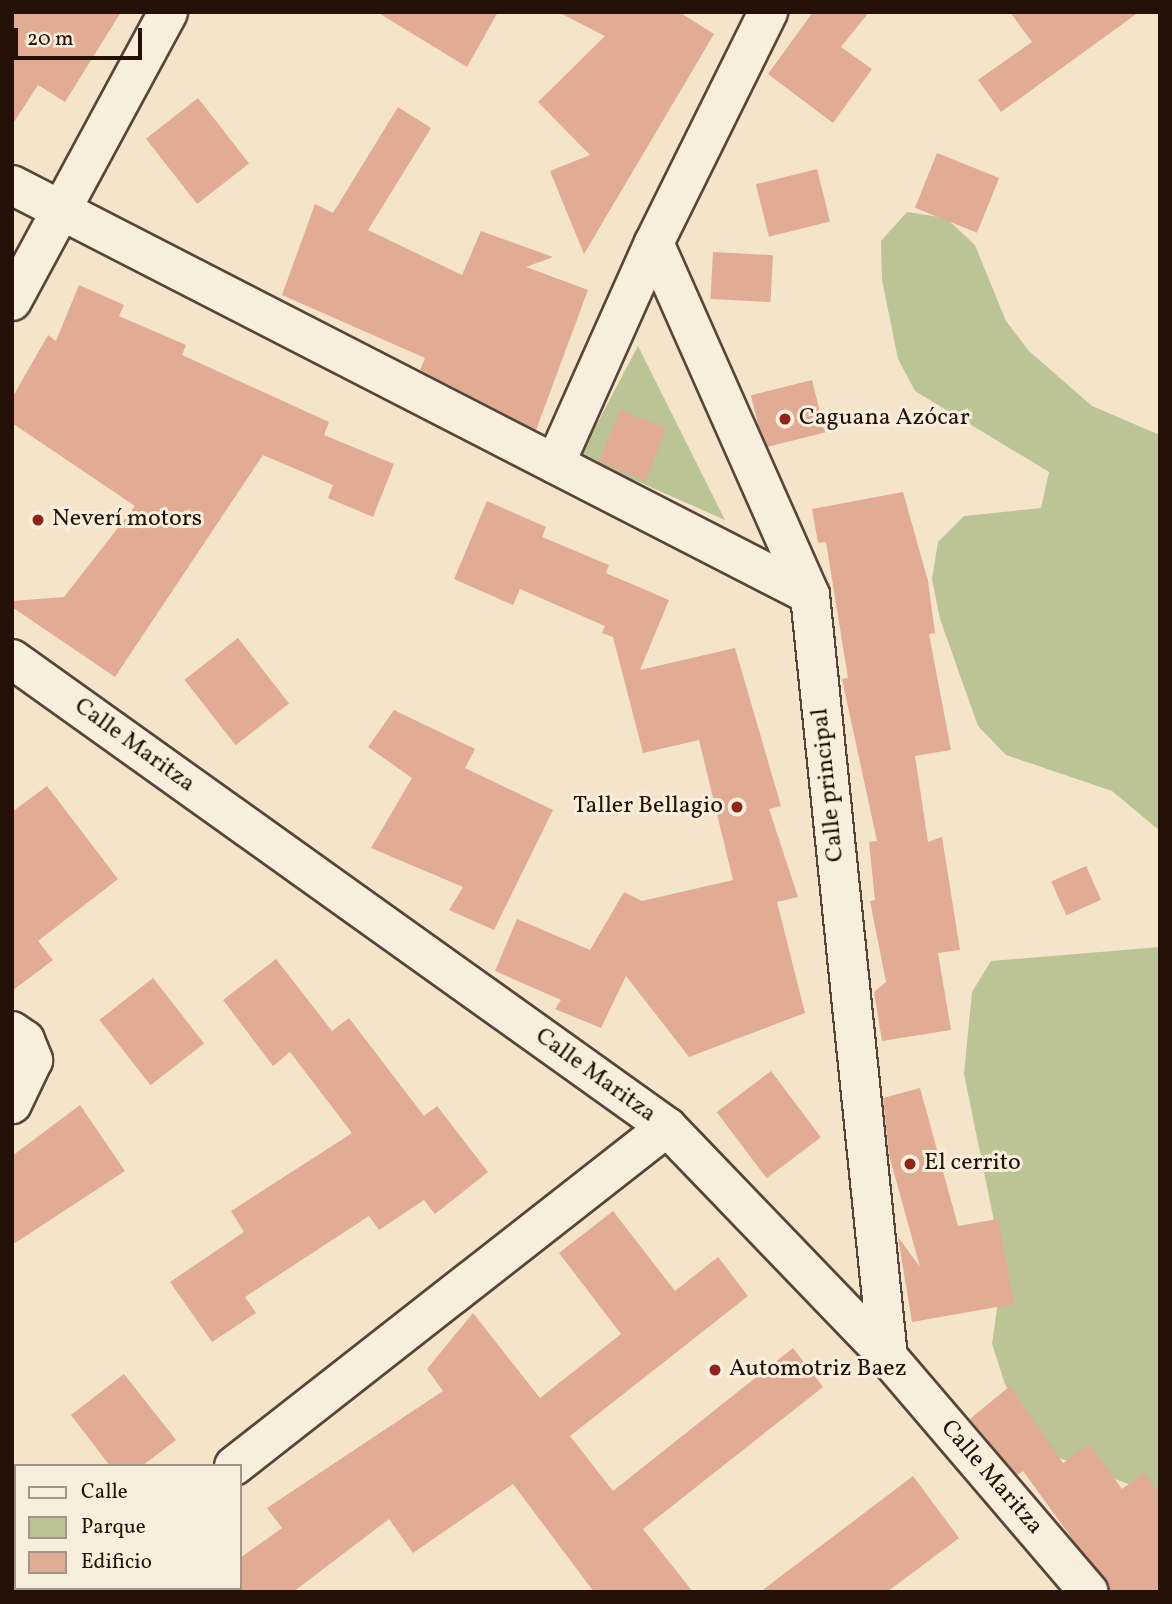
<!DOCTYPE html>
<html>
<head>
<meta charset="utf-8">
<style>
  body { margin:0 }
  #map { position:relative; width:1172px; height:1604px; overflow:hidden; background:#f4e5ca; font-family:Vollkorn,serif }
  div>[style] { position:absolute }
  .green>* { inset:0; background:#bcc496 }
  .building>* { inset:0; background:#e1ab94; transform-origin:0 0 }
  .roads { filter:drop-shadow(2px 0 #574638) drop-shadow(-2px 0 #574638) drop-shadow(0 2px #574638) drop-shadow(0 -2px #574638) }
  .minor>* { height:38px; margin:-19px; padding:0 19px; transform-origin:19px; border-radius:19px; background:#f8eedd }
  .dots>* { width:19px; height:19px; translate:-50% -50%; box-sizing:border-box; border:4px solid #f8eedd; border-radius:50% }
  span { translate:-50% -50%; white-space:nowrap; text-align:center; line-height:1.15; -webkit-text-stroke:6px #f8eedd; paint-order:stroke }
  .poi-label { font-size:24px; color:#231108 }
  .left { translate:0 -50%; text-align:left }
  .right { translate:-100% -50%; text-align:right }
  .street-label { font-size:24px; color:#231108 }
  .frame { position:absolute; inset:0; border:14px solid #231108; pointer-events:none }
  .legend { position:absolute; left:14px; top:1464px; width:228px; height:126px; box-sizing:border-box; background:#f8eedd; border:2px solid #a39688; margin:0; padding:9px 12px; list-style:none; font-size:21px; color:#231108 }
  .legend li { display:flex; align-items:center; gap:14px; height:35px }
  .legend b { width:35px; border:2px solid #a39688 }
  .scale { position:absolute; left:14px; top:28px; width:128px; height:32px; box-sizing:border-box; border:4px solid #231108; border-top:0; padding-left:9px; font-size:21px; line-height:24px; white-space:nowrap; color:#231108; -webkit-text-stroke:5px #f8eedd; paint-order:stroke }
</style>
</head>
<body>
<div id="map">
  <div class="green">
    <i style="clip-path:polygon(907px 212px,946px 218px,975px 245px,1006px 321px,1029px 351px,1092px 406px,1160px 435px,1160px 831px,1112px 791px,1006px 755px,978px 726px,940px 619px,932px 579px,938px 542px,964px 516px,1041px 508px,1049px 472px,915px 391px,898px 359px,882px 280px,881px 241px)"></i>
    <i style="clip-path:polygon(638px 346px,725px 520px,580px 456px)"></i>
    <i style="clip-path:polygon(1160px 947px,1160px 1492px,1152px 1493px,1046px 1453px,1005px 1384px,992px 1344px,1003px 1265px,964px 1074px,972px 992px,991px 961px)"></i>
  </div>
  <div class="building">
    <i style="clip-path:polygon(12px 12px,121px 12px,65px 102px,38px 85px,12px 125px)"></i>
    <i style="clip-path:polygon(377px 12px,498px 12px,467px 67px)"></i>
    <i style="clip-path:polygon(558px 12px,679px 12px,714px 34px,584px 254px,550px 171px,590px 155px,538px 102px,605px 36px)"></i>
    <i style="clip-path:polygon(813px 12px,869px 12px,841px 47px,872px 69px,833px 123px,768px 74px)"></i>
    <i style="clip-path:polygon(1010px 12px,1139px 12px,1001px 112px,978px 80px,1032px 42px)"></i>
    <i style="left:198px;top:98px;width:83px;height:66px;rotate:52deg"></i>
    <i style="clip-path:polygon(398px 107px,431px 128px,368px 230px,462px 275px,481px 231px,553px 257px,526px 267px,588px 290px,536px 430px,420px 370px,425px 358px,282px 295px,315px 204px,333px 213px)"></i>
    <i style="left:937px;top:153px;width:67px;height:59px;rotate:22deg"></i>
    <i style="left:817px;top:169px;width:54px;height:63px;rotate:76deg"></i>
    <i style="left:713px;top:252px;width:60px;height:47px;rotate:3deg"></i>
    <i style="clip-path:polygon(79px 285px,124px 305px,119px 316px,186px 345px,182px 355px,329px 422px,324px 435px,394px 464px,373px 517px,328px 498px,333px 485px,263px 455px,115px 677px,12px 607px,12px 601px,64px 597px,135px 506px,12px 423px,12px 398px,48px 335px,56px 341px)"></i>
    <i style="left:812px;top:380px;width:54px;height:63px;rotate:76deg"></i>
    <i style="left:620px;top:410px;width:50px;height:56px;rotate:22deg"></i>
    <i style="clip-path:polygon(903px 492px,928px 581px,935px 633px,929px 634px,951px 750px,915px 756px,928px 842px,942px 837px,960px 950px,938px 953px,951px 1030px,882px 1041px,874px 992px,886px 982px,870px 901px,875px 900px,869px 842px,877px 841px,842px 679px,848px 678px,826px 542px,818px 543px,812px 509px)"></i>
    <i style="clip-path:polygon(487px 501px,546px 527px,542px 537px,609px 565px,606px 573px,669px 600px,640px 670px,735px 648px,781px 806px,769px 809px,798px 897px,777px 902px,805px 1013px,689px 1057px,626px 976px,601px 1028px,555px 1009px,561px 1000px,495px 971px,517px 919px,590px 950px,624px 892px,642px 901px,733px 880px,699px 740px,643px 753px,613px 637px,602px 633px,605px 626px,520px 589px,513px 605px,454px 579px)"></i>
    <i style="left:238px;top:638px;width:83px;height:68px;rotate:52deg"></i>
    <i style="clip-path:polygon(394px 710px,475px 749px,465px 768px,553px 810px,494px 930px,449px 910px,463px 887px,371px 848px,412px 778px,368px 747px)"></i>
    <i style="clip-path:polygon(47px 786px,118px 879px,38px 941px,53px 960px,12px 991px,12px 812px)"></i>
    <i style="left:1086px;top:866px;width:37px;height:38px;rotate:66deg"></i>
    <i style="clip-path:polygon(276px 959px,332px 1031px,349px 1018px,424px 1116px,437px 1106px,488px 1172px,435px 1214px,424px 1200px,379px 1230px,369px 1216px,245px 1297px,256px 1313px,212px 1342px,170px 1282px,244px 1232px,231px 1211px,352px 1133px,290px 1052px,273px 1066px,223px 1000px)"></i>
    <i style="left:153px;top:978px;width:83px;height:68px;rotate:52deg"></i>
    <i style="left:771px;top:1071px;width:83px;height:68px;rotate:53deg"></i>
    <i style="clip-path:polygon(920px 1088px,958px 1226px,998px 1219px,1014px 1304px,912px 1322px,898px 1237px,920px 1267px,889px 1155px,883px 1098px)"></i>
    <i style="clip-path:polygon(80px 1105px,125px 1171px,12px 1245px,12px 1156px)"></i>
    <i style="clip-path:polygon(613px 1211px,675px 1291px,718px 1257px,748px 1296px,570px 1436px,613px 1491px,793px 1348px,823px 1387px,643px 1529px,693px 1592px,594px 1592px,513px 1484px,413px 1553px,389px 1519px,293px 1592px,240px 1592px,240px 1558px,282px 1528px,267px 1508px,443px 1391px,427px 1369px,473px 1313px,540px 1398px,621px 1334px,559px 1253px)"></i>
    <i style="clip-path:polygon(124px 1374px,176px 1440px,142px 1466px,110px 1466px,71px 1415px)"></i>
    <i style="clip-path:polygon(1010px 1386px,1063px 1463px,1089px 1444px,1122px 1489px,1144px 1473px,1160px 1495px,1160px 1592px,1111px 1592px,1023px 1471px,1017px 1475px,970px 1419px)"></i>
    <i style="clip-path:polygon(913px 1476px,959px 1538px,887px 1592px,760px 1592px)"></i>
  </div>
  <div class="roads">
    <div class="minor">
      <i style="left:12px;top:185px;width:897px;rotate:27.19deg"></i>
      <i style="left:654px;top:243px;width:385px;rotate:66.1deg"></i>
      <i style="left:810px;top:595px;width:766px;rotate:84.16deg"></i>
      <i style="left:12px;top:301px;width:328px;rotate:-61.6deg"></i>
      <i style="left:555px;top:464px;width:242px;rotate:-65.9deg"></i>
      <i style="left:654px;top:243px;width:258px;rotate:-63.7deg"></i>
      <i style="left:12px;top:659px;width:805px;rotate:35.55deg"></i>
      <i style="left:667px;top:1127px;width:319px;rotate:46.1deg"></i>
      <i style="left:888px;top:1357px;width:309px;rotate:49.5deg"></i>
      <i style="left:12px;top:1031px;width:16px;rotate:35deg"></i>
      <i style="left:25px;top:1040px;width:22px;rotate:68deg"></i>
      <i style="left:33px;top:1060px;width:49px;rotate:115.5deg"></i>
      <i style="left:234px;top:1466px;width:550px;rotate:-38.06deg"></i>
      <i style="left:72px;top:1592px;width:6px;rotate:-39deg"></i>
    </div>
  </div>
  <div class="dots">
    <i style="left:785px;top:419px;background:#8f2418"></i>
    <i style="left:38px;top:520px;background:#8f2418"></i>
    <i style="left:737px;top:807px;background:#8f2418"></i>
    <i style="left:910px;top:1164px;background:#8f2418"></i>
    <i style="left:715px;top:1370px;background:#8f2418"></i>
  </div>
  <div class="poi-label">
    <span class="left" style="left:799px;top:419px">Caguana Azócar</span>
    <span class="left" style="left:52px;top:520px">Neverí motors</span>
    <span class="right" style="left:723px;top:807px">Taller Bellagio</span>
    <span class="left" style="left:924px;top:1164px">El cerrito</span>
    <span class="left" style="left:729px;top:1370px">Automotriz Baez</span>
  </div>
  <div class="street-label">
    <span style="left:134px;top:746px;rotate:36deg">Calle Maritza</span>
    <span style="left:829px;top:785px;rotate:-96deg">Calle principal</span>
    <span style="left:595px;top:1076px;rotate:36deg">Calle Maritza</span>
    <span style="left:991px;top:1478px;rotate:49deg">Calle Maritza</span>
  </div>
  <div class="frame"></div>
  <ul class="legend">
  <li><b style="height:9px;background:#f8eedd"></b>Calle</li>
  <li><b style="height:19px;background:#bcc496"></b>Parque</li>
  <li><b style="height:19px;background:#e1ab94"></b>Edificio</li>
  </ul>
  <div class="scale">20 m</div>
</div>
</body>
</html>
